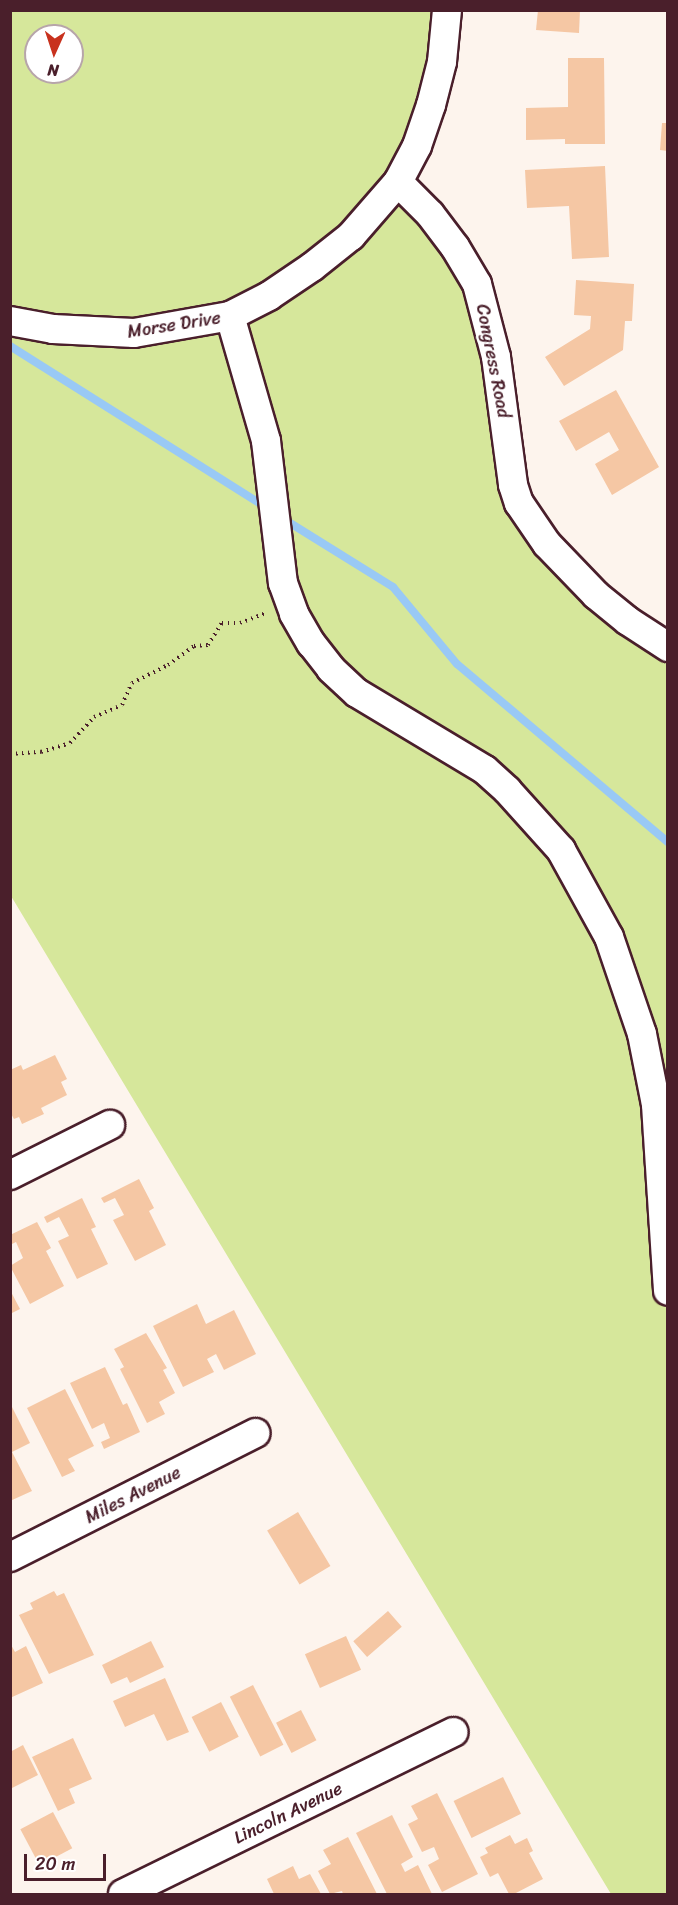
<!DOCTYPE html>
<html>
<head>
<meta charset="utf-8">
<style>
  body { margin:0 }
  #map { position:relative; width:678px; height:1905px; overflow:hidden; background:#fdf4ed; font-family:Sriracha,sans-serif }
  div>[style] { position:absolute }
  .green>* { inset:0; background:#d6e79b }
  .stream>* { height:8px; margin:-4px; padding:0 4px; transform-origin:4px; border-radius:4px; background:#99c9f5 }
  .building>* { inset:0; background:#f5c7a4; transform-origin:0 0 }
  .path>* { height:4px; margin-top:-2px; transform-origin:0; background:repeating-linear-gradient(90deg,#4a1f2b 0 1.5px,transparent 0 6px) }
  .roads { filter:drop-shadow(2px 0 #4a1f2b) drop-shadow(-2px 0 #4a1f2b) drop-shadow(0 2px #4a1f2b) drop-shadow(0 -2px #4a1f2b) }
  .minor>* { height:28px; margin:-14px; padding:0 14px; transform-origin:14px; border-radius:14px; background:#fff }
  span { translate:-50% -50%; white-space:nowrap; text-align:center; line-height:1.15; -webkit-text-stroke:5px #fff; paint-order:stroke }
  .street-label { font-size:18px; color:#4a1f2b }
  .frame { position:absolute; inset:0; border:12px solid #4a1f2b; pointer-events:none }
  .north { position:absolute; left:24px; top:24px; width:60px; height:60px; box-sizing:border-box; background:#fff; border:2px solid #b7a5aa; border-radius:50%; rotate:183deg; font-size:16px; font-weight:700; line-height:24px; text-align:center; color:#4a1f2b }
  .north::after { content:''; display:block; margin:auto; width:21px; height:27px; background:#c8321e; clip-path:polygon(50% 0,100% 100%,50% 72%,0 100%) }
  .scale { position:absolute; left:24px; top:1854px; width:82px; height:27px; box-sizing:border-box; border:3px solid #4a1f2b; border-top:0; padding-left:8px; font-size:18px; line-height:21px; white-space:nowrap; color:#4a1f2b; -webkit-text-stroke:4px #fff; paint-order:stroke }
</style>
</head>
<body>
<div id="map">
  <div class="green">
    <i style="clip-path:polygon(evenodd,11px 11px,447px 11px,398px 182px,455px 247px,519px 503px,667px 647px,667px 1894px,611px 1894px,11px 896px,11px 11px,36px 36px,72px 36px,72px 72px,36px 72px,36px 36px)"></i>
  </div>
  <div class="stream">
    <i style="left:10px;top:346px;width:306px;rotate:32.2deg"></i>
    <i style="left:282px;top:518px;width:131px;rotate:31.9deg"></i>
    <i style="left:393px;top:587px;width:100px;rotate:50.3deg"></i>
    <i style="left:457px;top:664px;width:276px;rotate:40.2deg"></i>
  </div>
  <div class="building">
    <i style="clip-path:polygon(538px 10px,580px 10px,579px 33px,536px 30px)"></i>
    <i style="clip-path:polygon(568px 58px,604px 58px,605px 144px,565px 144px,565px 139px,526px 140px,526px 108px,568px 107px)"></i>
    <i style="clip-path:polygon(662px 123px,668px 123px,668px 151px,660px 150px)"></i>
    <i style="clip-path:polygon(605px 166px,609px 257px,572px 259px,569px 206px,527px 208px,525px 170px)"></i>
    <i style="clip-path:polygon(576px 280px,634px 284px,632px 321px,625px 321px,623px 350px,564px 386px,545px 357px,590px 329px,591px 316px,574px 315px)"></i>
    <i style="clip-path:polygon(616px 390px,659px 467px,612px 495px,595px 464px,619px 450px,609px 432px,576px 451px,559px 421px)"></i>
    <i style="clip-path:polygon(55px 1055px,67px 1079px,61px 1082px,67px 1095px,41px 1108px,44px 1114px,22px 1124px,19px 1117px,14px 1119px,10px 1112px,10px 1070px,21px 1065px,23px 1070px)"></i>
    <i style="clip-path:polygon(139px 1179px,154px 1208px,149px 1211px,166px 1245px,135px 1261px,113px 1220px,124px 1215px,115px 1198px,104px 1203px,101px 1198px)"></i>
    <i style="clip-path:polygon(82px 1198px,96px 1227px,91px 1229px,108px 1264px,77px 1279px,58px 1241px,69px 1236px,59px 1217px,47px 1223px,44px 1217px)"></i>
    <i style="clip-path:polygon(37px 1222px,51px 1248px,46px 1251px,64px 1286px,30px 1304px,10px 1266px,23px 1258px,16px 1242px,10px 1245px,10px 1235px)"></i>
    <i style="clip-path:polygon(10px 1290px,20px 1309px,10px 1314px)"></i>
    <i style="clip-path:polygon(197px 1304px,206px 1324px,234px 1310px,256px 1354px,224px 1370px,216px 1354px,207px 1359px,214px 1372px,183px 1387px,153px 1326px)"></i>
    <i style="clip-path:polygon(146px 1333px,167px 1368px,163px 1370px,175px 1393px,159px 1402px,165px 1414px,147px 1423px,120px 1369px,124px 1367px,114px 1349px)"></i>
    <i style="clip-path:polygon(105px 1367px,123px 1405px,127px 1403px,140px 1432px,104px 1449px,101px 1442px,110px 1438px,104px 1423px,92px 1429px,70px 1383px)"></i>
    <i style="clip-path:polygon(65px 1389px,94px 1446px,68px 1459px,75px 1471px,62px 1477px,27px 1408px)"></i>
    <i style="clip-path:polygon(10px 1403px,30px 1443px,12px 1452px,32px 1491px,10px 1501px)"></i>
    <i style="left:298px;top:1512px;width:63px;height:36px;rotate:59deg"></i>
    <i style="clip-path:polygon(54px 1591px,57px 1596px,64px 1593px,94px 1655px,49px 1674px,19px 1615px,33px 1609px,30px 1603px)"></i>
    <i style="left:388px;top:1611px;width:21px;height:46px;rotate:49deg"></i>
    <i style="left:346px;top:1636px;width:37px;height:45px;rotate:66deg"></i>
    <i style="clip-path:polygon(151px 1641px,164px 1667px,130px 1683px,127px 1677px,111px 1684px,102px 1665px)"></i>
    <i style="clip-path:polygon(10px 1643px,15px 1652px,26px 1646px,43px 1683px,10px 1698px)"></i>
    <i style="clip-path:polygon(165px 1678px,189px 1732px,167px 1741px,154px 1714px,125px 1727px,113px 1701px)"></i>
    <i style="left:253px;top:1685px;width:67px;height:26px;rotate:63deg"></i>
    <i style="left:221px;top:1702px;width:39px;height:33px;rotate:63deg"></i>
    <i style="left:301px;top:1710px;width:34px;height:28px;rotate:63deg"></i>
    <i style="clip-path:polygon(73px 1738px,92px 1779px,69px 1789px,75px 1803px,58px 1811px,32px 1757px)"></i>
    <i style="clip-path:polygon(23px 1745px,38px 1775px,10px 1789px,10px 1752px)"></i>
    <i style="left:503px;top:1777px;width:41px;height:55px;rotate:64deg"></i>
    <i style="clip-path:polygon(437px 1793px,478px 1874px,442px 1892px,428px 1865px,439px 1859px,434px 1847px,422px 1852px,408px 1824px,418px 1819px,411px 1806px)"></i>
    <i style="left:53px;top:1812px;width:41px;height:37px;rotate:62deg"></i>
    <i style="clip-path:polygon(392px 1815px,413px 1857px,401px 1864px,405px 1872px,418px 1865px,432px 1894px,387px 1894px,356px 1833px)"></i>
    <i style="clip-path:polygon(510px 1835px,515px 1844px,527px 1838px,533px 1851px,529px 1853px,543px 1879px,514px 1894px,509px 1894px,498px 1873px,490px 1877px,480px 1857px,488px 1853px,485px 1848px)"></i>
    <i style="clip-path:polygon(348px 1837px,377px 1894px,343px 1894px,342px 1891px,330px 1894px,318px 1871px,331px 1864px,323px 1850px)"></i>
    <i style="clip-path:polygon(293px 1866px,299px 1879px,310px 1874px,321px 1894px,274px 1894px,267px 1879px)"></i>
  </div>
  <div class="path">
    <i style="left:10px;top:754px;width:31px;rotate:-4deg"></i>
    <i style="left:41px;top:752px;width:30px;rotate:-17deg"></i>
    <i style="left:70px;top:743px;width:35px;rotate:-47deg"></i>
    <i style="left:94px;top:717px;width:30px;rotate:-23deg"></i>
    <i style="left:122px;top:705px;width:24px;rotate:-66deg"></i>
    <i style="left:132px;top:683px;width:40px;rotate:-26.6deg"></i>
    <i style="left:168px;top:665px;width:32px;rotate:-36deg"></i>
    <i style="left:194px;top:646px;width:14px;rotate:-4deg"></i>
    <i style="left:208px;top:645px;width:26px;rotate:-58deg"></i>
    <i style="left:222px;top:623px;width:18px"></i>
    <i style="left:240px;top:623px;width:28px;rotate:-21deg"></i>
  </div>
  <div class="roads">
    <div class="minor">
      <i style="left:447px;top:10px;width:52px;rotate:95.5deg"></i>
      <i style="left:442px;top:62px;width:44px;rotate:104.3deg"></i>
      <i style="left:431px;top:105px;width:43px;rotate:108.9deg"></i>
      <i style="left:417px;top:146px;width:41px;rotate:117.8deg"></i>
      <i style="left:398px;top:182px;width:45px;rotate:45deg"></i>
      <i style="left:430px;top:214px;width:41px;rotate:52.9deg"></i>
      <i style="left:455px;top:247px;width:43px;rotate:59.3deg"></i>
      <i style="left:477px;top:284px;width:75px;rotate:75.4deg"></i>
      <i style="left:496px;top:357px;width:129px;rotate:82.4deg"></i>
      <i style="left:513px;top:485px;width:19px;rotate:72deg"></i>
      <i style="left:519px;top:503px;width:50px;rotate:55.7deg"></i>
      <i style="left:547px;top:544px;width:71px;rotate:46.1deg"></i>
      <i style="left:596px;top:595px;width:41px;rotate:39.1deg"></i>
      <i style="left:628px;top:621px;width:48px;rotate:33deg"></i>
      <i style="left:230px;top:316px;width:130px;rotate:73.9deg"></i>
      <i style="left:266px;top:441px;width:143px;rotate:83.2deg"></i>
      <i style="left:283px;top:583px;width:33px;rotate:70deg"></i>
      <i style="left:294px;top:614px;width:34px;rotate:60deg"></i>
      <i style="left:311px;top:643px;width:33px;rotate:52deg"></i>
      <i style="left:331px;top:669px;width:35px;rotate:43deg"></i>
      <i style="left:357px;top:693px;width:149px;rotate:31deg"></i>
      <i style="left:485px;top:770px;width:30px;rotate:42deg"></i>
      <i style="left:507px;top:790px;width:81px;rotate:48deg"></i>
      <i style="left:561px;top:850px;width:99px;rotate:61.1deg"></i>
      <i style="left:609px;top:937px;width:102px;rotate:71.2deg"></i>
      <i style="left:642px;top:1034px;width:72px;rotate:78.8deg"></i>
      <i style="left:656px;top:1105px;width:186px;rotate:86.3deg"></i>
      <i style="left:10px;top:321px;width:44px;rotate:10.5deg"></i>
      <i style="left:53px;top:329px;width:81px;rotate:2.8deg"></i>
      <i style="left:134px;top:333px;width:97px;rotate:-10deg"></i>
      <i style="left:230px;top:316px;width:44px;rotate:-27.1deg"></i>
      <i style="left:269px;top:296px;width:52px;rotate:-34deg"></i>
      <i style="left:312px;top:267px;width:50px;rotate:-38.5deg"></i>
      <i style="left:351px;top:236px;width:72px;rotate:-49deg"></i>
      <i style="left:10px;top:1175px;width:112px;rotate:-26.6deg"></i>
      <i style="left:10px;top:1557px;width:275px;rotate:-26.8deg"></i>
      <i style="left:123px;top:1894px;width:368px;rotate:-26.1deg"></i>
    </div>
  </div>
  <div class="street-label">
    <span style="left:174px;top:325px;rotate:-9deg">Morse Drive</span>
    <span style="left:493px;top:361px;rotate:79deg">Congress Road</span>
    <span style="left:133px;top:1495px;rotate:-27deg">Miles Avenue</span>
    <span style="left:288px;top:1813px;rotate:-26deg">Lincoln Avenue</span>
  </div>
  <div class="frame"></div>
  <div class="north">N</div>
  <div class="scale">20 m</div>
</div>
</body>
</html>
